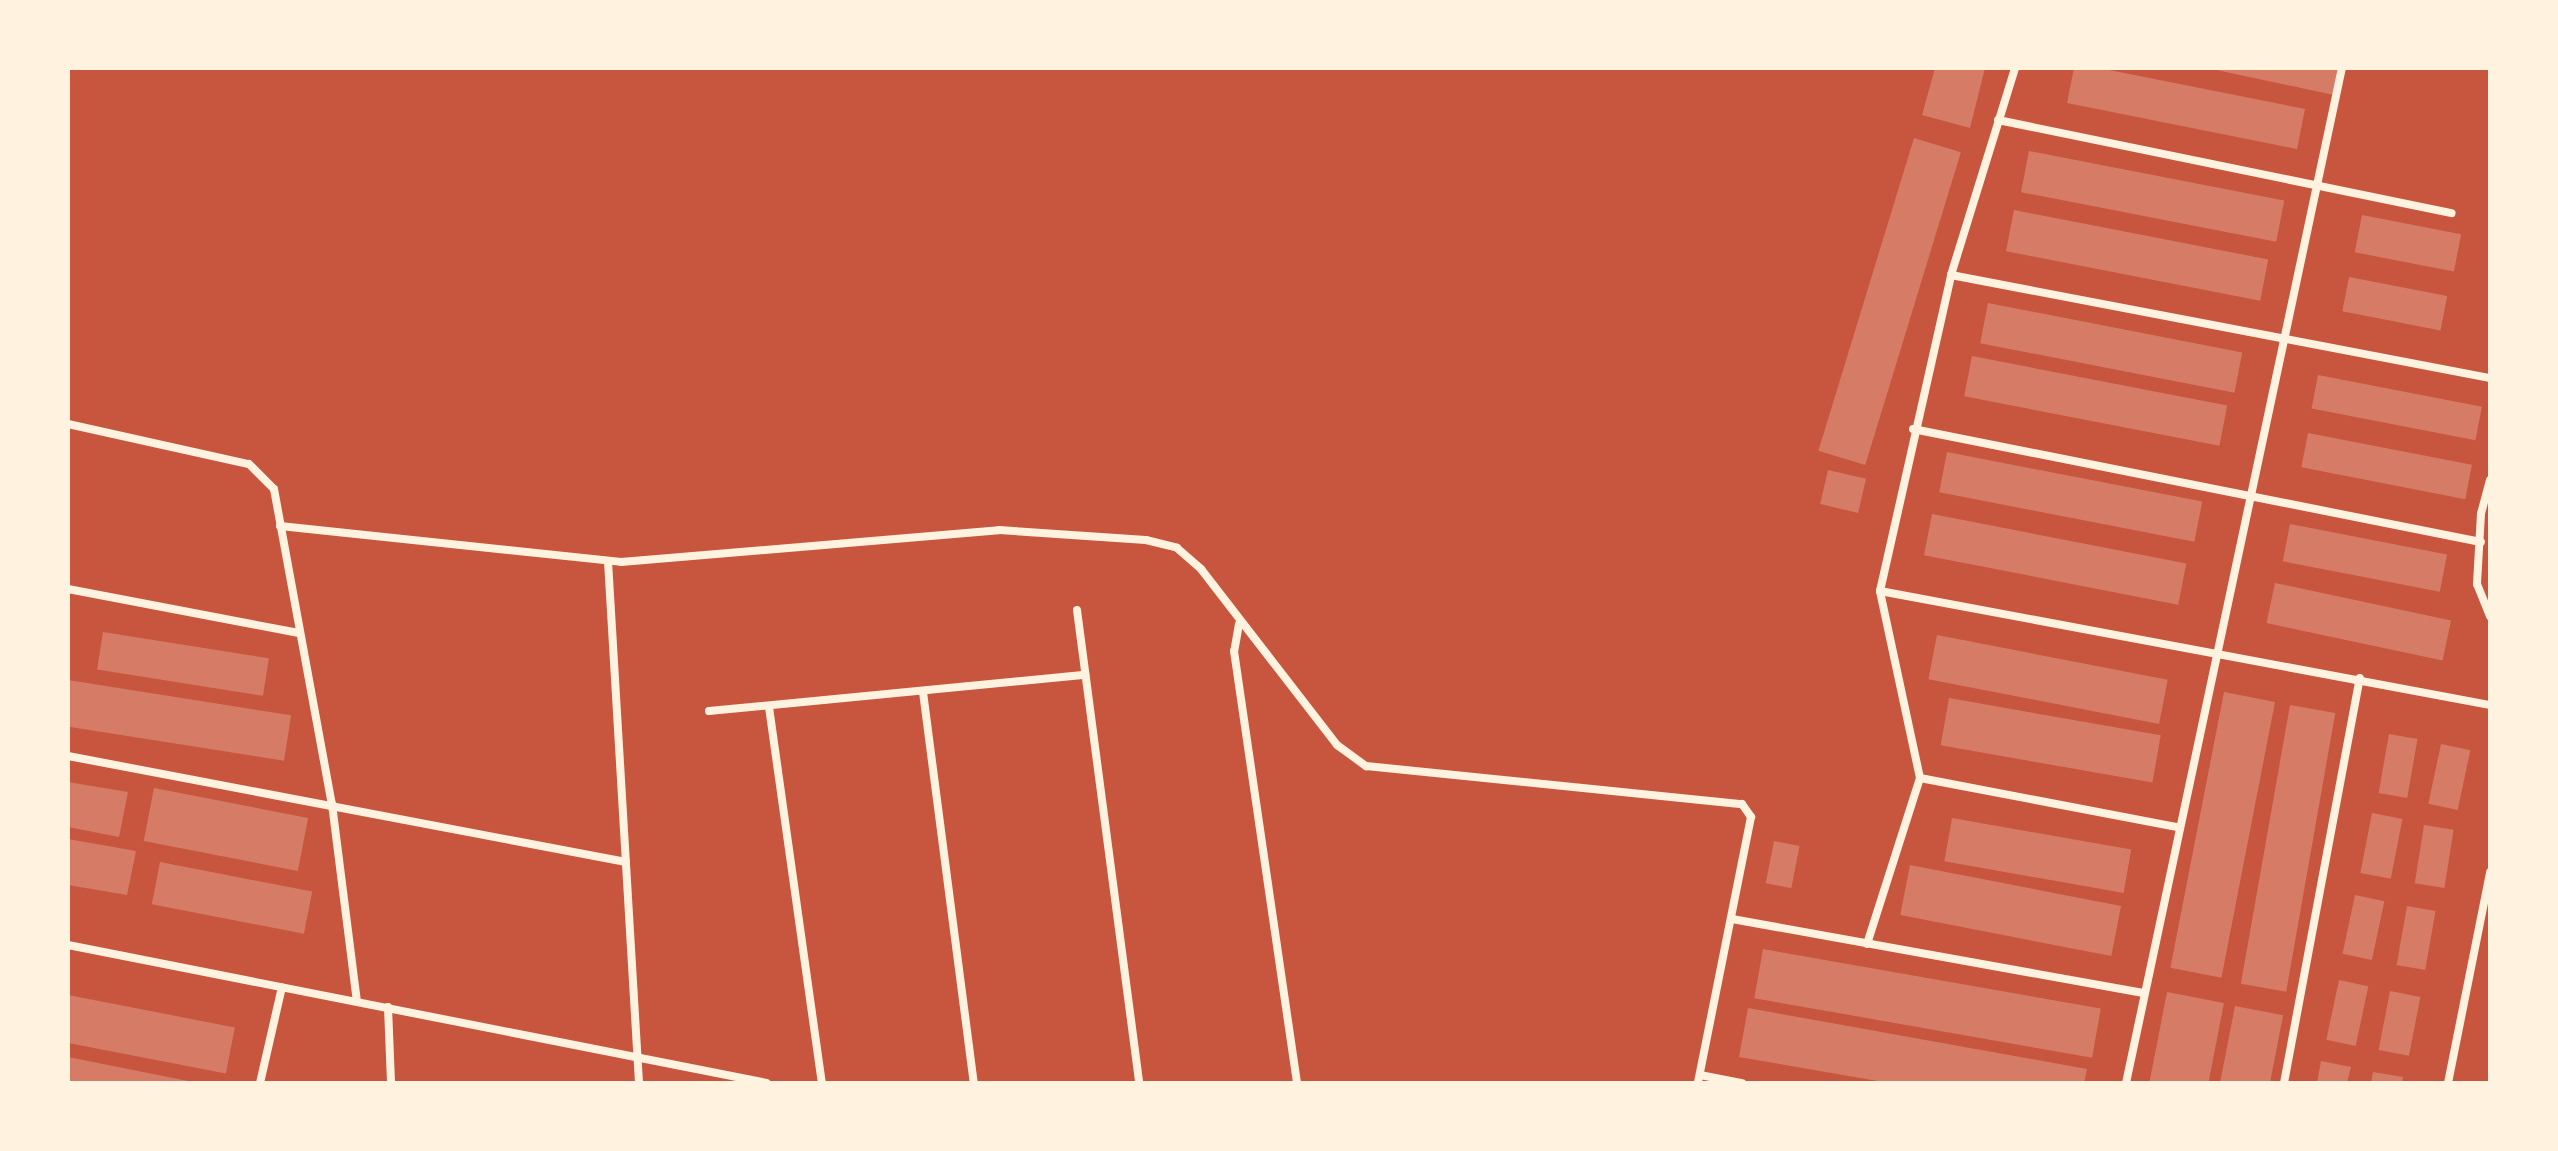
<!DOCTYPE html>
<html>
<head>
<meta charset="utf-8">
<style>
  body { margin:0 }
  #map { position:relative; width:2558px; height:1151px; overflow:hidden; background:#c8553d; font-family:Literata,serif }
  div>[style] { position:absolute }
  .building>* { inset:0; background:#d67c66; transform-origin:0 0 }
  .minor>* { height:8px; margin:-4px; padding:0 4px; transform-origin:4px; border-radius:4px; background:#fff3e0 }
  span { translate:-50% -50%; white-space:nowrap; text-align:center; line-height:1.15; -webkit-text-stroke:6px #fff3e0; paint-order:stroke }
  .frame { position:absolute; inset:0; border:70px solid #fff3e0; pointer-events:none }
</style>
</head>
<body>
<div id="map">
  <div class="building">
    <i style="clip-path:polygon(1935px 68px,1985px 68px,1970px 128px,1922px 115px)"></i>
    <i style="clip-path:polygon(2074px 68px,2099px 68px,2305px 109px,2297px 149px,2067px 103px)"></i>
    <i style="clip-path:polygon(2207px 68px,2339px 68px,2334px 95px)"></i>
    <i style="left:1914px;top:138px;width:49px;height:327px;rotate:17deg"></i>
    <i style="left:2029px;top:151px;width:260px;height:42px;rotate:11deg"></i>
    <i style="left:2014px;top:210px;width:259px;height:42px;rotate:11deg"></i>
    <i style="left:2362px;top:215px;width:101px;height:38px;rotate:11deg"></i>
    <i style="left:2349px;top:277px;width:100px;height:35px;rotate:11deg"></i>
    <i style="left:1988px;top:303px;width:259px;height:41px;rotate:11deg"></i>
    <i style="left:1972px;top:356px;width:260px;height:41px;rotate:11deg"></i>
    <i style="left:2318px;top:375px;width:167px;height:34px;rotate:11deg"></i>
    <i style="left:2308px;top:433px;width:167px;height:35px;rotate:11deg"></i>
    <i style="left:1947px;top:452px;width:260px;height:41px;rotate:11deg"></i>
    <i style="left:1828px;top:470px;width:39px;height:35px;rotate:13deg"></i>
    <i style="left:1932px;top:514px;width:259px;height:42px;rotate:11deg"></i>
    <i style="left:2290px;top:524px;width:160px;height:38px;rotate:11deg"></i>
    <i style="left:2275px;top:583px;width:180px;height:41px;rotate:12deg"></i>
    <i style="left:103px;top:632px;width:168px;height:38px;rotate:9deg"></i>
    <i style="left:1937px;top:635px;width:235px;height:45px;rotate:11deg"></i>
    <i style="left:68px;top:680px;width:226px;height:46px;rotate:9deg"></i>
    <i style="left:2224px;top:692px;width:52px;height:281px;rotate:11deg"></i>
    <i style="left:1949px;top:698px;width:215px;height:48px;rotate:10deg"></i>
    <i style="left:2290px;top:705px;width:46px;height:283px;rotate:10deg"></i>
    <i style="left:2389px;top:734px;width:29px;height:60px;rotate:10deg"></i>
    <i style="left:2441px;top:744px;width:30px;height:61px;rotate:12deg"></i>
    <i style="clip-path:polygon(68px 782px,128px 792px,119px 837px,68px 827px)"></i>
    <i style="left:154px;top:788px;width:157px;height:54px;rotate:11deg"></i>
    <i style="left:2372px;top:813px;width:31px;height:61px;rotate:11deg"></i>
    <i style="left:1952px;top:818px;width:182px;height:44px;rotate:10deg"></i>
    <i style="left:2424px;top:825px;width:30px;height:59px;rotate:9deg"></i>
    <i style="clip-path:polygon(68px 839px,136px 851px,127px 895px,68px 885px)"></i>
    <i style="left:1774px;top:841px;width:26px;height:43px;rotate:11deg"></i>
    <i style="left:160px;top:862px;width:155px;height:43px;rotate:11deg"></i>
    <i style="left:1910px;top:865px;width:215px;height:51px;rotate:11deg"></i>
    <i style="left:2355px;top:895px;width:30px;height:60px;rotate:12deg"></i>
    <i style="left:2407px;top:906px;width:29px;height:60px;rotate:10deg"></i>
    <i style="left:1763px;top:949px;width:343px;height:50px;rotate:10deg"></i>
    <i style="left:2339px;top:980px;width:30px;height:61px;rotate:12deg"></i>
    <i style="left:2390px;top:991px;width:31px;height:60px;rotate:11deg"></i>
    <i style="left:2167px;top:992px;width:58px;height:93px;rotate:11deg"></i>
    <i style="left:68px;top:995px;width:170px;height:47px;rotate:11deg"></i>
    <i style="left:2235px;top:1006px;width:49px;height:78px;rotate:11deg"></i>
    <i style="clip-path:polygon(1748px 1008px,2087px 1069px,2084px 1083px,1889px 1083px,1739px 1057px)"></i>
    <i style="clip-path:polygon(68px 1057px,193px 1082px,193px 1083px,68px 1083px)"></i>
    <i style="clip-path:polygon(2321px 1061px,2351px 1067px,2347px 1083px,2317px 1083px)"></i>
    <i style="clip-path:polygon(2373px 1072px,2403px 1077px,2402px 1083px,2371px 1083px)"></i>
  </div>
  <div class="minor">
    <i style="left:1998px;top:120px;width:463px;rotate:11.6deg"></i>
    <i style="left:1951px;top:275px;width:549px;rotate:10.82deg"></i>
    <i style="left:68px;top:424px;width:185px;rotate:12.5deg"></i>
    <i style="left:249px;top:464px;width:35px;rotate:45deg"></i>
    <i style="left:274px;top:489px;width:320px;rotate:79.6deg"></i>
    <i style="left:332px;top:804px;width:199px;rotate:82.8deg"></i>
    <i style="left:1913px;top:429px;width:579px;rotate:11.25deg"></i>
    <i style="left:2490px;top:480px;width:35px;rotate:105deg"></i>
    <i style="left:2481px;top:514px;width:70px;rotate:93.3deg"></i>
    <i style="left:2477px;top:584px;width:35px;rotate:68deg"></i>
    <i style="left:280px;top:526px;width:343px;rotate:6deg"></i>
    <i style="left:621px;top:562px;width:379px;rotate:-4.8deg"></i>
    <i style="left:999px;top:530px;width:147px;rotate:3.9deg"></i>
    <i style="left:1146px;top:540px;width:32px;rotate:14deg"></i>
    <i style="left:1177px;top:548px;width:32px;rotate:41deg"></i>
    <i style="left:1201px;top:569px;width:222px;rotate:52.3deg"></i>
    <i style="left:1337px;top:745px;width:36px;rotate:36deg"></i>
    <i style="left:1366px;top:766px;width:378px;rotate:5.8deg"></i>
    <i style="left:1742px;top:804px;width:16px;rotate:55deg"></i>
    <i style="left:1751px;top:817px;width:271px;rotate:101.3deg"></i>
    <i style="left:608px;top:561px;width:523px;rotate:86.6deg"></i>
    <i style="left:68px;top:589px;width:235px;rotate:10.8deg"></i>
    <i style="left:1880px;top:591px;width:621px;rotate:10.59deg"></i>
    <i style="left:1077px;top:610px;width:477px;rotate:82.5deg"></i>
    <i style="left:1239px;top:624px;width:27px;rotate:100deg"></i>
    <i style="left:1234px;top:651px;width:437px;rotate:81.7deg"></i>
    <i style="left:923px;top:692px;width:394px;rotate:82.6deg"></i>
    <i style="left:769px;top:707px;width:380px;rotate:82deg"></i>
    <i style="left:709px;top:711px;width:378px;rotate:-5.5deg"></i>
    <i style="left:68px;top:756px;width:568px;rotate:10.76deg"></i>
    <i style="left:1920px;top:778px;width:262px;rotate:10.8deg"></i>
    <i style="left:1732px;top:919px;width:418px;rotate:10.2deg"></i>
    <i style="left:1867px;top:944px;width:174px;rotate:-72.3deg"></i>
    <i style="left:1920px;top:778px;width:191px;rotate:-102.1deg"></i>
    <i style="left:1880px;top:591px;width:324px;rotate:-77.3deg"></i>
    <i style="left:1951px;top:275px;width:217px;rotate:-72.8deg"></i>
    <i style="left:68px;top:945px;width:712px;rotate:11.17deg"></i>
    <i style="left:388px;top:1007px;width:76px;rotate:87.7deg"></i>
    <i style="left:1700px;top:1075px;width:43px;rotate:10.8deg"></i>
    <i style="left:260px;top:1083px;width:98px;rotate:-77.1deg"></i>
    <i style="left:2126px;top:1083px;width:1038px;rotate:-77.99deg"></i>
    <i style="left:2284px;top:1083px;width:412px;rotate:-79.4deg"></i>
    <i style="left:2448px;top:1083px;width:215px;rotate:-78.7deg"></i>
  </div>
  <div class="frame"></div>
</div>
</body>
</html>
